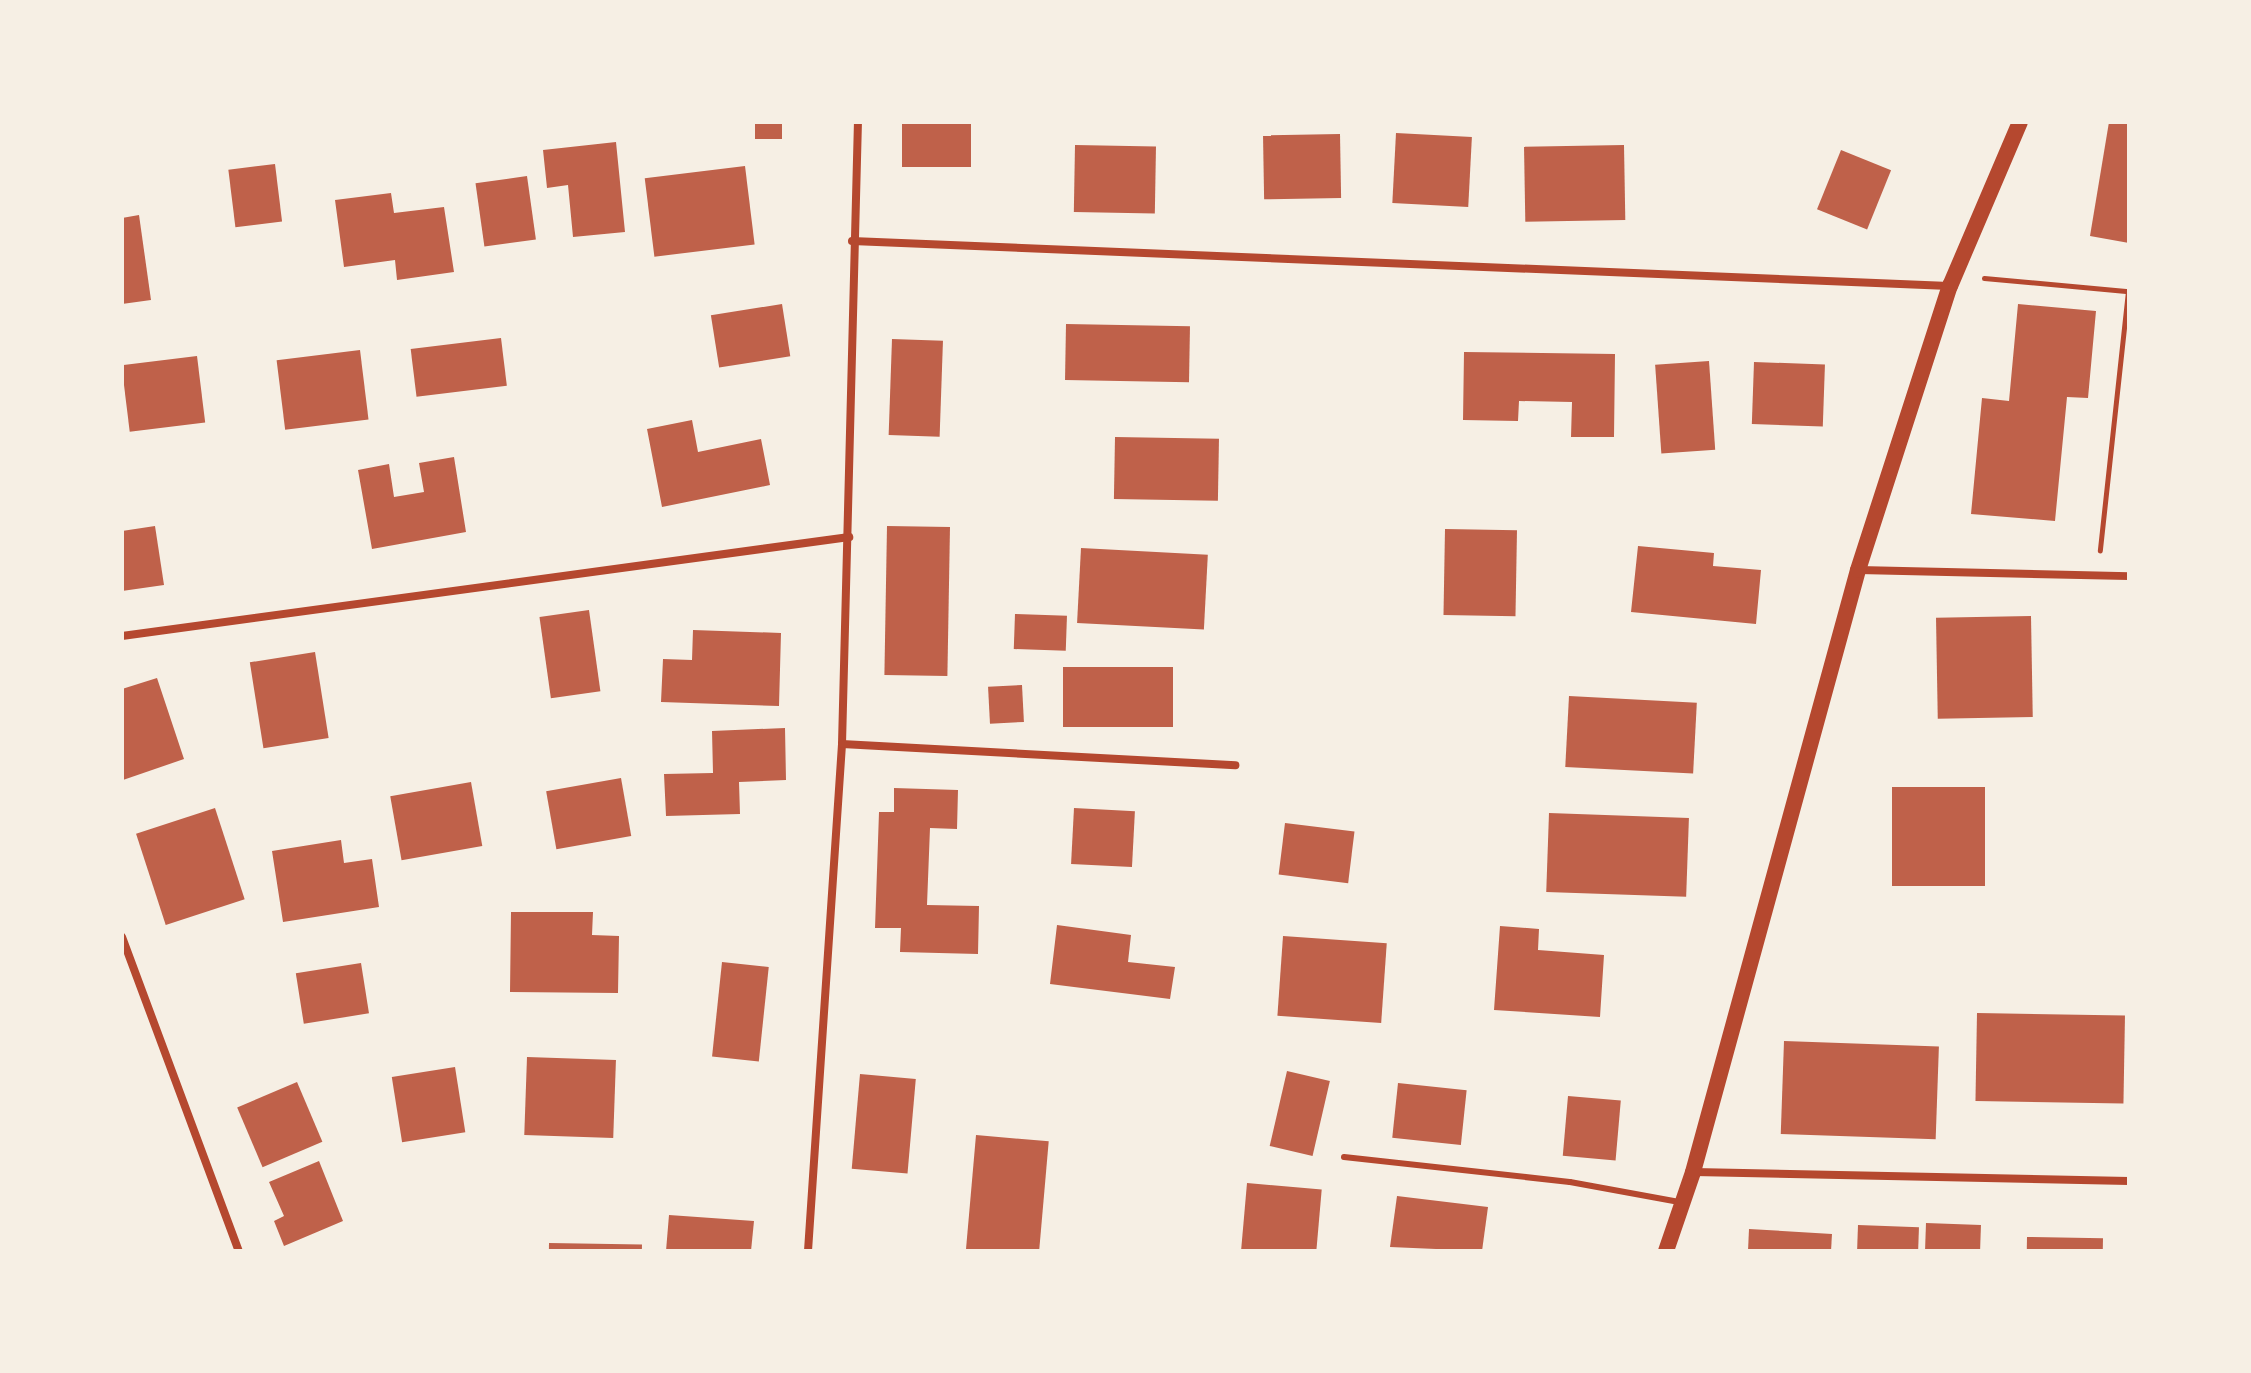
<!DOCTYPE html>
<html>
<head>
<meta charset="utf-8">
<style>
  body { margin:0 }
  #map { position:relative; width:2251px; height:1373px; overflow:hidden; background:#f6efe4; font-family:"IBM Plex Sans",sans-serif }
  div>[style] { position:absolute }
  .building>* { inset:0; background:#bf614a; transform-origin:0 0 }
  .path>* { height:5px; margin:-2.5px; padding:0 2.5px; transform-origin:2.5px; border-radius:2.5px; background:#b5482f }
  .service>* { height:6px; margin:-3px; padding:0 3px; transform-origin:3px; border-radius:3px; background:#b5482f }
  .minor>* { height:8px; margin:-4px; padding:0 4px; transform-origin:4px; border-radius:4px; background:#b5482f }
  .secondary>* { height:16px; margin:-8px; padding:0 8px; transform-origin:8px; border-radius:8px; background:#b5482f }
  span { translate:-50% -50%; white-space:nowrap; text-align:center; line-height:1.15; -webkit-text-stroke:6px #f6efe4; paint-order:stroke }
  .frame { position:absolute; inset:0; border:124px solid #f6efe4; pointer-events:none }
</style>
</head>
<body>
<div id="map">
  <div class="building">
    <i style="left:755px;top:122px;width:27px;height:17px"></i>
    <i style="left:902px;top:122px;width:69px;height:45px"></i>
    <i style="clip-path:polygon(2109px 122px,2129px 122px,2129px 243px,2090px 236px)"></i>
    <i style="left:1396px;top:133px;width:76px;height:70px;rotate:3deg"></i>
    <i style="left:1340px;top:134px;width:64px;height:77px;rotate:89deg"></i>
    <i style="clip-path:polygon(616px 142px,625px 232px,573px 237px,568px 185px,547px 188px,543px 150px)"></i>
    <i style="left:1075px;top:145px;width:81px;height:67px;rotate:1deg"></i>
    <i style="left:1624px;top:145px;width:75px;height:100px;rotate:89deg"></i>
    <i style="left:1841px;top:150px;width:54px;height:64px;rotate:22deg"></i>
    <i style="left:275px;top:164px;width:58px;height:47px;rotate:83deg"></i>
    <i style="left:745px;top:166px;width:79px;height:101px;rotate:83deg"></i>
    <i style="left:527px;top:176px;width:64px;height:52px;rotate:82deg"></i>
    <i style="clip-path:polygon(391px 193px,394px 213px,444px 207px,454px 272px,397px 280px,395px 260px,344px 267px,335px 200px)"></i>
    <i style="clip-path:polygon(139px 215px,151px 300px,122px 304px,122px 218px)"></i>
    <i style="left:782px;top:304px;width:53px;height:72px;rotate:81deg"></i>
    <i style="clip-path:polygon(2018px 304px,2096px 311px,2088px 398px,2067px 397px,2055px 521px,1971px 514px,1982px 398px,2009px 401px)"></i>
    <i style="left:1066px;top:324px;width:124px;height:56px;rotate:1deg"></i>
    <i style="left:501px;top:338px;width:48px;height:91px;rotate:83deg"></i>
    <i style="left:892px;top:339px;width:51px;height:96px;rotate:2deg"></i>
    <i style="left:360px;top:350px;width:70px;height:84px;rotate:83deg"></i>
    <i style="clip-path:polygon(1464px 352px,1615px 354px,1614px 437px,1571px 437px,1572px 402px,1519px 401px,1518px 421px,1463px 420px)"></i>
    <i style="left:197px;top:356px;width:67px;height:76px;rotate:83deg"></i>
    <i style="left:1709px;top:361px;width:89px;height:54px;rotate:86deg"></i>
    <i style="left:1754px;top:362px;width:71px;height:62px;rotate:2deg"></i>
    <i style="clip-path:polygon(692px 420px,698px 452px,761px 439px,770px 485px,662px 507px,647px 429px)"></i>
    <i style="left:1115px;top:437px;width:104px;height:62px;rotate:1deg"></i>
    <i style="clip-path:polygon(454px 457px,466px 532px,372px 549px,358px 470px,389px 464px,394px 497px,424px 492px,419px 463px)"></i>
    <i style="clip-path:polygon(155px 526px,164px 585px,122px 591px,122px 531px)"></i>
    <i style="left:887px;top:526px;width:63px;height:149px;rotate:1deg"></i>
    <i style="left:1445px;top:529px;width:72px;height:86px;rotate:1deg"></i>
    <i style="clip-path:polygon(1638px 546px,1714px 553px,1713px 566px,1761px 570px,1756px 624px,1631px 612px)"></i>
    <i style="left:1081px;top:548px;width:127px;height:75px;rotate:3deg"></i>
    <i style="left:589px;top:610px;width:82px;height:50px;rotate:82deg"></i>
    <i style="left:1015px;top:614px;width:52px;height:35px;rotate:2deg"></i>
    <i style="left:2031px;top:616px;width:101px;height:95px;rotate:89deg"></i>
    <i style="clip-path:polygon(693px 630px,781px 633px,779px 706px,661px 702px,663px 659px,692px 660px)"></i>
    <i style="left:315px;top:652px;width:87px;height:66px;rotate:81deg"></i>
    <i style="left:1063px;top:667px;width:110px;height:60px"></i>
    <i style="clip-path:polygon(157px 678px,184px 759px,123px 780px,122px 689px)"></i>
    <i style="left:1022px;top:685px;width:37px;height:34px;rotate:87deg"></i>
    <i style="left:1569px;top:696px;width:128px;height:71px;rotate:3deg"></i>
    <i style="clip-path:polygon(785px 728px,786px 780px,739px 782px,740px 814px,666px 816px,664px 774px,713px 773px,712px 731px)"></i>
    <i style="left:621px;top:778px;width:59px;height:76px;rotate:80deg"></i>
    <i style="left:471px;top:782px;width:65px;height:82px;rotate:80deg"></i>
    <i style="left:1892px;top:787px;width:93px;height:99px"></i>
    <i style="clip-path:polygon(894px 788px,958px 790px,957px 829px,930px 828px,927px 905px,979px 906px,978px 954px,900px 952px,901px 928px,875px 928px,879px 812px,894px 812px)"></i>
    <i style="left:215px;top:808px;width:96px;height:83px;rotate:72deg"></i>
    <i style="left:1074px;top:808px;width:61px;height:56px;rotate:3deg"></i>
    <i style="left:1549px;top:813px;width:140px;height:79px;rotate:2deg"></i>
    <i style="left:1285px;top:823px;width:70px;height:52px;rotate:7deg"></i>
    <i style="clip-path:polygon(341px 840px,344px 863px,372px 859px,379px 907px,283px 922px,272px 851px)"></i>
    <i style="clip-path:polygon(511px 912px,593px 912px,592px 935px,619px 936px,618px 993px,510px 992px)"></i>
    <i style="clip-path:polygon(1057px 925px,1131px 935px,1128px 962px,1175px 967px,1170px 999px,1050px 984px)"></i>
    <i style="clip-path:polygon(1500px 926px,1539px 929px,1538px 950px,1604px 955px,1600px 1017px,1494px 1010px)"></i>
    <i style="left:1283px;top:936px;width:104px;height:80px;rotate:4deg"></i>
    <i style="left:722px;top:962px;width:47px;height:95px;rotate:6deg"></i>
    <i style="left:361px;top:963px;width:51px;height:66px;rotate:81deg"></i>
    <i style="left:1977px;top:1013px;width:148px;height:88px;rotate:1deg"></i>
    <i style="left:1784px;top:1041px;width:155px;height:93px;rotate:2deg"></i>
    <i style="left:527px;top:1057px;width:89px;height:78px;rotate:2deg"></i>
    <i style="left:455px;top:1067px;width:66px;height:64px;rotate:81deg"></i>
    <i style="left:1287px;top:1071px;width:44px;height:77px;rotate:13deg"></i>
    <i style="left:860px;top:1074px;width:56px;height:95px;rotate:5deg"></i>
    <i style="left:297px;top:1082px;width:65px;height:65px;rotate:67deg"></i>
    <i style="left:1398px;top:1083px;width:69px;height:55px;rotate:6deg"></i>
    <i style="left:1568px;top:1096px;width:53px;height:60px;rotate:5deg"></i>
    <i style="left:976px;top:1135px;width:73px;height:117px;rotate:5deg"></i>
    <i style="clip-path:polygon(319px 1161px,343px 1221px,284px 1246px,274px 1221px,284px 1216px,269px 1182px)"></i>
    <i style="left:1247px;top:1183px;width:75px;height:68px;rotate:5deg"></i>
    <i style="clip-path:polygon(1397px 1196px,1488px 1207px,1482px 1251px,1390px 1247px)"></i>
    <i style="clip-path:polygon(669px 1215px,754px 1221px,751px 1251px,666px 1251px)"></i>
    <i style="left:1926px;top:1223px;width:55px;height:28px;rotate:2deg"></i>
    <i style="left:1858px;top:1225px;width:61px;height:26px;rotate:2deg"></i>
    <i style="clip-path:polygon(1749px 1229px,1832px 1234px,1831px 1251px,1748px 1251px)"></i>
    <i style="left:2027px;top:1237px;width:76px;height:14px;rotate:1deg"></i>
    <i style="left:549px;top:1243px;width:93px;height:8px;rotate:1deg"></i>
  </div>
  <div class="path">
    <i style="left:1984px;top:278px;width:145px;rotate:5.2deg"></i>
    <i style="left:2128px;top:291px;width:261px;rotate:96.2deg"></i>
  </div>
  <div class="service">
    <i style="left:1344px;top:1157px;width:227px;rotate:6.3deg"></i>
    <i style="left:1570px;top:1182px;width:111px;rotate:10.4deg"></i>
  </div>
  <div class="minor">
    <i style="left:852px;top:241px;width:1098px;rotate:2.35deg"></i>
    <i style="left:1859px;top:570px;width:270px;rotate:1.3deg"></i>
    <i style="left:122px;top:636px;width:734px;rotate:-7.75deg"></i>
    <i style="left:842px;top:744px;width:394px;rotate:3.1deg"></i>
    <i style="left:122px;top:937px;width:335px;rotate:69.6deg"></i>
    <i style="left:1694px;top:1172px;width:435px;rotate:1.2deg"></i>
    <i style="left:808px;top:1251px;width:508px;rotate:-86.16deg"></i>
    <i style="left:842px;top:744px;width:622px;rotate:-88.53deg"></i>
  </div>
  <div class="secondary">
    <i style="left:1666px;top:1251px;width:83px;rotate:-71.1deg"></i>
    <i style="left:1693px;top:1172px;width:624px;rotate:-74.67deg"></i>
    <i style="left:1858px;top:570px;width:299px;rotate:-72.1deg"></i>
    <i style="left:1950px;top:286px;width:178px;rotate:-66.9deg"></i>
  </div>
  <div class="frame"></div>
</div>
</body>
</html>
